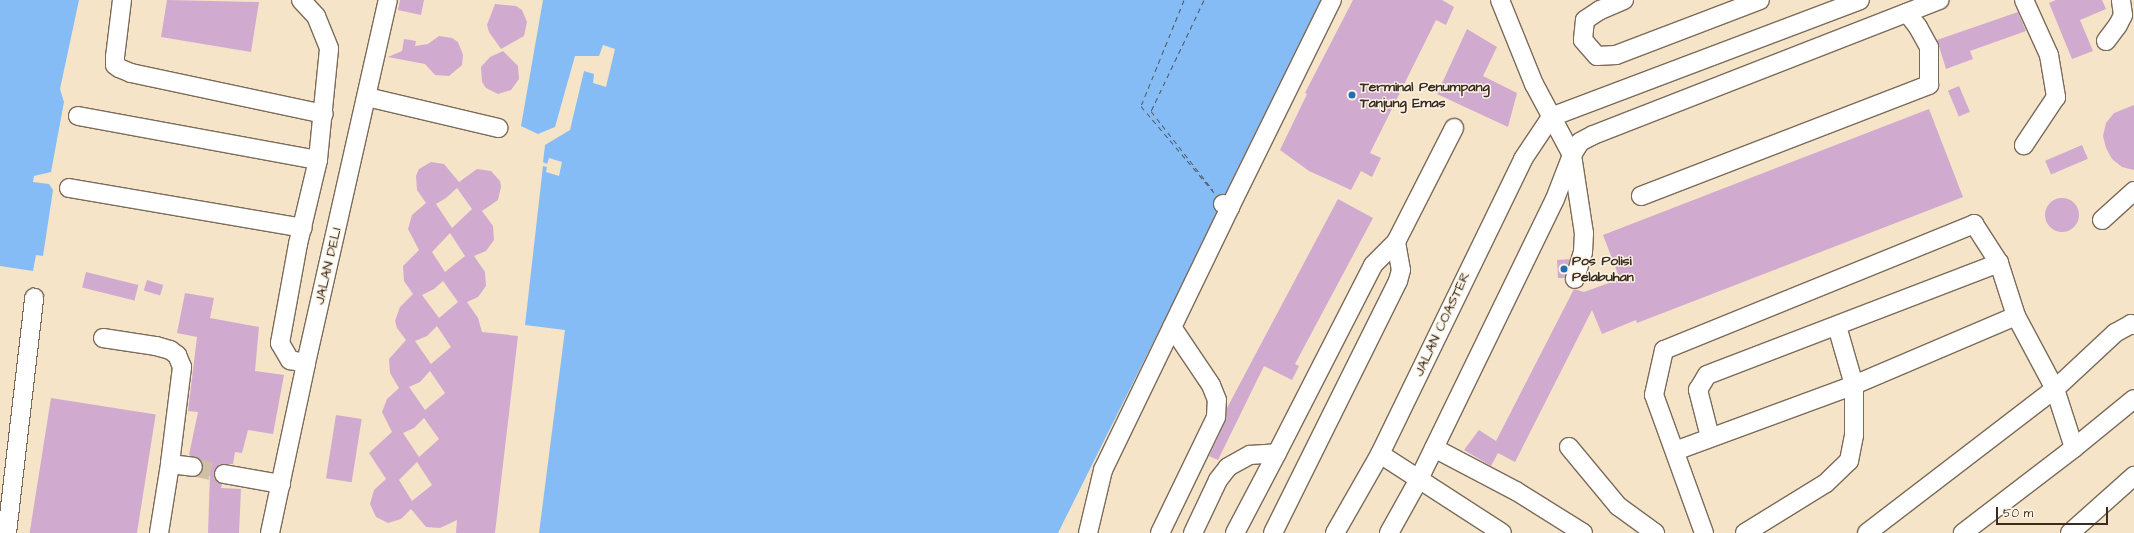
<!DOCTYPE html>
<html>
<head>
<meta charset="utf-8">
<style>
  body { margin:0 }
  #map { position:relative; width:2134px; height:533px; overflow:hidden; background:#f5e4c8; font-family:"Architects Daughter",sans-serif }
  div>[style] { position:absolute }
  .water>* { inset:0; background:#86bcf5 }
  .ferry>* { height:1px; margin-top:-0.5px; transform-origin:0; background:repeating-linear-gradient(90deg,#52565e 0 5px,transparent 0 9px) }
  .building>* { inset:0; background:#d1aad0; transform-origin:0 0 }
  .round { border-radius:50% }
  .minor-tunnel>* { height:18px; margin-top:-9px; transform-origin:0; background:repeating-linear-gradient(90deg,#d0bfa6 0 18px,transparent 0 27px) }
  .roads { filter:drop-shadow(1px 0 #7c6b5a) drop-shadow(-1px 0 #7c6b5a) drop-shadow(0 1px #7c6b5a) drop-shadow(0 -1px #7c6b5a) }
  .minor>* { height:18px; margin:-9px; padding:0 9px; transform-origin:9px; border-radius:9px; background:#fff }
  .dots>* { width:11px; height:11px; translate:-50% -50%; box-sizing:border-box; border:2px solid #fcf5e5; border-radius:50% }
  span { translate:-50% -50%; white-space:nowrap; text-align:center; line-height:1.15; -webkit-text-stroke:3px #fcf5e5; paint-order:stroke }
  .poi-label { font-size:14px; color:#3b2a1e; font-weight:700 }
  .left { translate:0 -50%; text-align:left }
  .street-label { font-size:14px; color:#3b2a1e }
  .scale { position:absolute; left:1996px; top:507px; width:112px; height:18px; box-sizing:border-box; border:2px solid #3b2a1e; border-top:0; padding-left:5px; font-size:12px; line-height:14px; white-space:nowrap; color:#3b2a1e; -webkit-text-stroke:3px #fcf5e5; paint-order:stroke }
</style>
</head>
<body>
<div id="map">
  <div class="water">
    <i style="clip-path:polygon(0 0,79px 0,60px 89px,64px 102px,51px 172px,34px 176px,33px 182px,49px 184px,53px 190px,43px 256px,36px 255px,33px 271px,0 266px)"></i>
    <i style="clip-path:polygon(543px 0,1324px 0,1058px 533px,539px 533px,565px 330px,525px 325px,543px 166px,547px 167px,546px 172px,559px 176px,562px 162px,549px 158px,547px 164px,543px 162px,545px 145px,570px 130px,584px 71px,594px 74px,593px 83px,606px 87px,615px 49px,603px 45px,599px 56px,575px 56px,555px 127px,538px 134px,521px 126px)"></i>
  </div>
  <div class="ferry">
    <i style="left:1184px;top:0;width:114px;rotate:112.1deg"></i>
    <i style="left:1141px;top:106px;width:119px;rotate:49.8deg"></i>
    <i style="left:1204px;top:0;width:123px;rotate:115.5deg"></i>
    <i style="left:1151px;top:111px;width:100px;rotate:51.9deg"></i>
  </div>
  <div class="building">
    <i style="clip-path:polygon(167px 0,259px 2px,251px 52px,161px 37px)"></i>
    <i style="clip-path:polygon(400px 0,424px 0,421px 15px,398px 10px)"></i>
    <i style="clip-path:polygon(1353px 0,1442px 0,1454px 7px,1446px 25px,1436px 20px,1370px 153px,1381px 158px,1372px 177px,1361px 171px,1351px 190px,1309px 171px,1280px 150px,1307px 94px,1305px 93px)"></i>
    <i style="clip-path:polygon(2056px 0,2102px 0,2106px 9px,2080px 20px,2093px 51px,2072px 59px,2049px 3px)"></i>
    <i style="clip-path:polygon(495px 4px,516px 6px,522px 10px,527px 22px,524px 36px,501px 49px,489px 32px,487px 25px)"></i>
    <i style="clip-path:polygon(2018px 12px,2026px 31px,1970px 51px,1973px 59px,1946px 69px,1937px 40px)"></i>
    <i style="clip-path:polygon(1467px 29px,1497px 47px,1483px 76px,1517px 93px,1508px 127px,1437px 94px)"></i>
    <i style="clip-path:polygon(439px 36px,452px 38px,458px 42px,463px 55px,462px 65px,449px 76px,435px 75px,425px 64px,388px 57px,402px 51px,404px 39px,416px 41px,415px 46px,428px 44px)"></i>
    <i style="clip-path:polygon(503px 51px,518px 66px,519px 79px,511px 90px,498px 94px,486px 88px,482px 82px,481px 67px,490px 57px)"></i>
    <i style="left:1959px;top:86px;width:28px;height:12px;rotate:67deg"></i>
    <i style="clip-path:polygon(2134px 105px,2134px 170px,2122px 167px,2112px 159px,2106px 148px,2103px 136px,2106px 123px,2114px 113px)"></i>
    <i style="clip-path:polygon(1929px 109px,1963px 197px,1637px 323px,1636px 320px,1602px 334px,1592px 310px,1515px 462px,1498px 453px,1491px 466px,1464px 450px,1479px 430px,1496px 441px,1574px 289px,1584px 292px,1620px 279px,1603px 235px)"></i>
    <i style="left:2082px;top:145px;width:15px;height:40px;rotate:67deg"></i>
    <i style="clip-path:polygon(evenodd,431px 162px,444px 164px,459px 182px,477px 169px,491px 171px,500px 181px,501px 187px,498px 200px,482px 211px,493px 226px,494px 240px,486px 251px,474px 256px,485px 272px,486px 286px,478px 297px,467px 302px,478px 318px,482px 332px,518px 336px,495px 533px,456px 533px,457px 520px,440px 528px,426px 527px,411px 509px,401px 519px,388px 523px,376px 517px,370px 504px,374px 490px,386px 479px,369px 453px,392px 432px,382px 412px,387px 399px,399px 388px,390px 373px,389px 359px,406px 340px,397px 328px,395px 321px,400px 307px,413px 294px,404px 281px,403px 266px,419px 250px,408px 229px,412px 215px,426px 203px,417px 190px,416px 176px,419px 169px,431px 162px,457px 188px,472px 209px,452px 228px,436px 204px,446px 198px,457px 188px,431px 162px,450px 233px,465px 256px,445px 272px,432px 252px,450px 233px,431px 162px,443px 281px,458px 302px,439px 318px,422px 295px,434px 289px,443px 281px,431px 162px,437px 326px,451px 347px,431px 364px,415px 341px,427px 336px,437px 326px,431px 162px,430px 371px,445px 393px,425px 410px,409px 387px,420px 382px,430px 371px,431px 162px,424px 418px,439px 439px,419px 457px,403px 433px,414px 428px,424px 418px,431px 162px,417px 462px,432px 485px,412px 501px,399px 480px,417px 462px)"></i>
    <i class="round" style="left:2045px;top:198px;width:34px;height:34px"></i>
    <i style="clip-path:polygon(1338px 199px,1373px 218px,1295px 364px,1299px 366px,1292px 380px,1264px 366px,1218px 460px,1209px 456px,1225px 422px,1227px 408px)"></i>
    <i style="clip-path:polygon(1570px 259px,1565px 278px,1558px 278px,1557px 260px)"></i>
    <i style="left:86px;top:272px;width:54px;height:16px;rotate:14deg"></i>
    <i style="left:147px;top:280px;width:17px;height:11px;rotate:17deg"></i>
    <i style="clip-path:polygon(185px 293px,214px 298px,210px 318px,259px 327px,255px 371px,284px 375px,273px 434px,248px 430px,242px 453px,235px 452px,233px 464px,220px 464px,214px 472px,214px 478px,222px 484px,221px 488px,241px 489px,239px 533px,208px 533px,210px 475px,201px 474px,202px 463px,189px 455px,198px 412px,188px 411px,197px 337px,177px 333px)"></i>
    <i style="left:51px;top:398px;width:106px;height:137px;rotate:9deg"></i>
    <i style="left:336px;top:415px;width:26px;height:64px;rotate:9deg"></i>
  </div>
  <div class="minor-tunnel">
    <i style="left:193px;top:467px;width:32px;rotate:13deg"></i>
  </div>
  <div class="roads">
    <div class="minor">
      <i style="left:122px;top:0;width:57px;rotate:97deg"></i>
      <i style="left:115px;top:57px;width:8px;rotate:90deg"></i>
      <i style="left:115px;top:65px;width:5px;rotate:37deg"></i>
      <i style="left:119px;top:68px;width:13px;rotate:23deg"></i>
      <i style="left:131px;top:73px;width:197px;rotate:12deg"></i>
      <i style="left:301px;top:0;width:22px;rotate:47deg"></i>
      <i style="left:316px;top:16px;width:35px;rotate:68deg"></i>
      <i style="left:329px;top:49px;width:112px;rotate:95.7deg"></i>
      <i style="left:318px;top:160px;width:86px;rotate:103.4deg"></i>
      <i style="left:298px;top:244px;width:101px;rotate:100.3deg"></i>
      <i style="left:280px;top:343px;width:20px;rotate:60deg"></i>
      <i style="left:290px;top:360px;width:16px;rotate:11deg"></i>
      <i style="left:1500px;top:0;width:91px;rotate:68deg"></i>
      <i style="left:1534px;top:84px;width:81px;rotate:61.8deg"></i>
      <i style="left:1572px;top:155px;width:79px;rotate:81.3deg"></i>
      <i style="left:1584px;top:233px;width:19px;rotate:93deg"></i>
      <i style="left:1583px;top:252px;width:28px;rotate:107deg"></i>
      <i style="left:1624px;top:0;width:26px;rotate:157deg"></i>
      <i style="left:1600px;top:10px;width:18px;rotate:146deg"></i>
      <i style="left:1585px;top:20px;width:20px;rotate:96deg"></i>
      <i style="left:1583px;top:40px;width:21px;rotate:49deg"></i>
      <i style="left:1597px;top:56px;width:19px;rotate:-3deg"></i>
      <i style="left:1616px;top:55px;width:154px;rotate:-20.9deg"></i>
      <i style="left:2024px;top:0;width:60px;rotate:65.6deg"></i>
      <i style="left:2049px;top:55px;width:43px;rotate:80.5deg"></i>
      <i style="left:2056px;top:97px;width:58px;rotate:123.7deg"></i>
      <i style="left:2106px;top:41px;width:20px;rotate:-53deg"></i>
      <i style="left:2118px;top:25px;width:11px;rotate:-63deg"></i>
      <i style="left:2123px;top:15px;width:15px;rotate:-98deg"></i>
      <i style="left:367px;top:97px;width:135px;rotate:13.3deg"></i>
      <i style="left:78px;top:116px;width:244px;rotate:10.4deg"></i>
      <i style="left:1551px;top:117px;width:330px;rotate:-20.7deg"></i>
      <i style="left:69px;top:188px;width:237px;rotate:9.7deg"></i>
      <i style="left:1641px;top:196px;width:309px;rotate:-21.1deg"></i>
      <i style="left:1929px;top:85px;width:38px;rotate:-90deg"></i>
      <i style="left:1929px;top:47px;width:23px;rotate:-119deg"></i>
      <i style="left:1918px;top:27px;width:18px;rotate:-128deg"></i>
      <i style="left:1223px;top:204px;width:8px;rotate:23deg"></i>
      <i style="left:1230px;top:207px;width:231px;rotate:-63.8deg"></i>
      <i style="left:2102px;top:220px;width:43px;rotate:-42.2deg"></i>
      <i style="left:1396px;top:242px;width:128px;rotate:-63deg"></i>
      <i style="left:103px;top:338px;width:54px;rotate:8.6deg"></i>
      <i style="left:156px;top:346px;width:15px;rotate:16deg"></i>
      <i style="left:170px;top:350px;width:9px;rotate:36deg"></i>
      <i style="left:177px;top:355px;width:13px;rotate:67deg"></i>
      <i style="left:182px;top:367px;width:98px;rotate:97.1deg"></i>
      <i style="left:170px;top:464px;width:23px;rotate:7deg"></i>
      <i style="left:1710px;top:437px;width:49px;rotate:-104.3deg"></i>
      <i style="left:1698px;top:390px;width:17px;rotate:-59deg"></i>
      <i style="left:1707px;top:375px;width:313px;rotate:-21deg"></i>
      <i style="left:1999px;top:263px;width:56px;rotate:72.2deg"></i>
      <i style="left:2016px;top:316px;width:83px;rotate:61.9deg"></i>
      <i style="left:2055px;top:389px;width:62px;rotate:72.1deg"></i>
      <i style="left:2074px;top:448px;width:140px;rotate:142.6deg"></i>
      <i style="left:1569px;top:447px;width:77px;rotate:50.3deg"></i>
      <i style="left:1618px;top:506px;width:46px;rotate:36.1deg"></i>
      <i style="left:1434px;top:448px;width:93px;rotate:27.7deg"></i>
      <i style="left:1516px;top:491px;width:79px;rotate:32.1deg"></i>
      <i style="left:2074px;top:448px;width:77px;rotate:-39.2deg"></i>
      <i style="left:1675px;top:451px;width:191px;rotate:-20.2deg"></i>
      <i style="left:1854px;top:385px;width:176px;rotate:-23.1deg"></i>
      <i style="left:1380px;top:454px;width:145px;rotate:32.9deg"></i>
      <i style="left:224px;top:474px;width:58px;rotate:10deg"></i>
      <i style="left:7px;top:533px;width:237px;rotate:-83.4deg"></i>
      <i style="left:159px;top:533px;width:70px;rotate:-80.9deg"></i>
      <i style="left:270px;top:533px;width:174px;rotate:-78deg"></i>
      <i style="left:306px;top:363px;width:372px;rotate:-77.3deg"></i>
      <i style="left:1088px;top:533px;width:65px;rotate:-76.6deg"></i>
      <i style="left:1103px;top:470px;width:292px;rotate:-64.2deg"></i>
      <i style="left:1160px;top:533px;width:129px;rotate:-64.2deg"></i>
      <i style="left:1216px;top:417px;width:17px;rotate:-87deg"></i>
      <i style="left:1217px;top:400px;width:16px;rotate:-112deg"></i>
      <i style="left:1211px;top:385px;width:70px;rotate:-123.9deg"></i>
      <i style="left:1193px;top:533px;width:59px;rotate:-64.7deg"></i>
      <i style="left:1218px;top:480px;width:16px;rotate:-52deg"></i>
      <i style="left:1228px;top:467px;width:25px;rotate:-29deg"></i>
      <i style="left:1250px;top:455px;width:27px;rotate:-4deg"></i>
      <i style="left:1277px;top:453px;width:211px;rotate:-62.9deg"></i>
      <i style="left:1373px;top:265px;width:33px;rotate:-45deg"></i>
      <i style="left:1396px;top:242px;width:28px;rotate:80deg"></i>
      <i style="left:1401px;top:270px;width:11px;rotate:105deg"></i>
      <i style="left:1398px;top:281px;width:281px;rotate:116.4deg"></i>
      <i style="left:1235px;top:533px;width:90px;rotate:-62.3deg"></i>
      <i style="left:1335px;top:533px;width:91px;rotate:-60.3deg"></i>
      <i style="left:1380px;top:454px;width:328px;rotate:-64.1deg"></i>
      <i style="left:1523px;top:159px;width:50px;rotate:-56.3deg"></i>
      <i style="left:1389px;top:533px;width:62px;rotate:-60.9deg"></i>
      <i style="left:1419px;top:479px;width:311px;rotate:-64.1deg"></i>
      <i style="left:1555px;top:199px;width:47px;rotate:-68.9deg"></i>
      <i style="left:1572px;top:155px;width:15px;rotate:-58deg"></i>
      <i style="left:1580px;top:142px;width:15px;rotate:-28deg"></i>
      <i style="left:1593px;top:135px;width:372px;rotate:-21.3deg"></i>
      <i style="left:1704px;top:533px;width:147px;rotate:-109.9deg"></i>
      <i style="left:1654px;top:395px;width:46px;rotate:-77.5deg"></i>
      <i style="left:1664px;top:350px;width:335px;rotate:-22.1deg"></i>
      <i style="left:1974px;top:224px;width:46px;rotate:57.3deg"></i>
      <i style="left:1745px;top:533px;width:95px;rotate:-31.7deg"></i>
      <i style="left:1826px;top:483px;width:32px;rotate:-44deg"></i>
      <i style="left:1849px;top:461px;width:26px;rotate:-79deg"></i>
      <i style="left:1854px;top:435px;width:50px;rotate:-90deg"></i>
      <i style="left:1854px;top:385px;width:61px;rotate:-106.1deg"></i>
      <i style="left:1867px;top:533px;width:237px;rotate:-37.5deg"></i>
      <i style="left:2055px;top:389px;width:82px;rotate:-43deg"></i>
      <i style="left:2115px;top:333px;width:18px;rotate:-29deg"></i>
      <i style="left:2131px;top:324px;width:3px;rotate:18deg"></i>
      <i style="left:2070px;top:533px;width:86px;rotate:-41.7deg"></i>
    </div>
  </div>
  <div class="dots">
    <i style="left:1352px;top:95px;background:#1f6fb2"></i>
    <i style="left:1564px;top:269px;background:#1f6fb2"></i>
  </div>
  <div class="poi-label">
    <span class="left" style="left:1360px;top:95px">Terminal Penumpang<br>Tanjung Emas</span>
    <span class="left" style="left:1572px;top:269px">Pos Polisi<br>Pelabuhan</span>
  </div>
  <div class="street-label">
    <span style="left:328px;top:266px;rotate:-77deg">JALAN DELI</span>
    <span style="left:1442px;top:324px;rotate:-65deg">JALAN COASTER</span>
  </div>
  <div class="scale">50 m</div>
</div>
</body>
</html>
